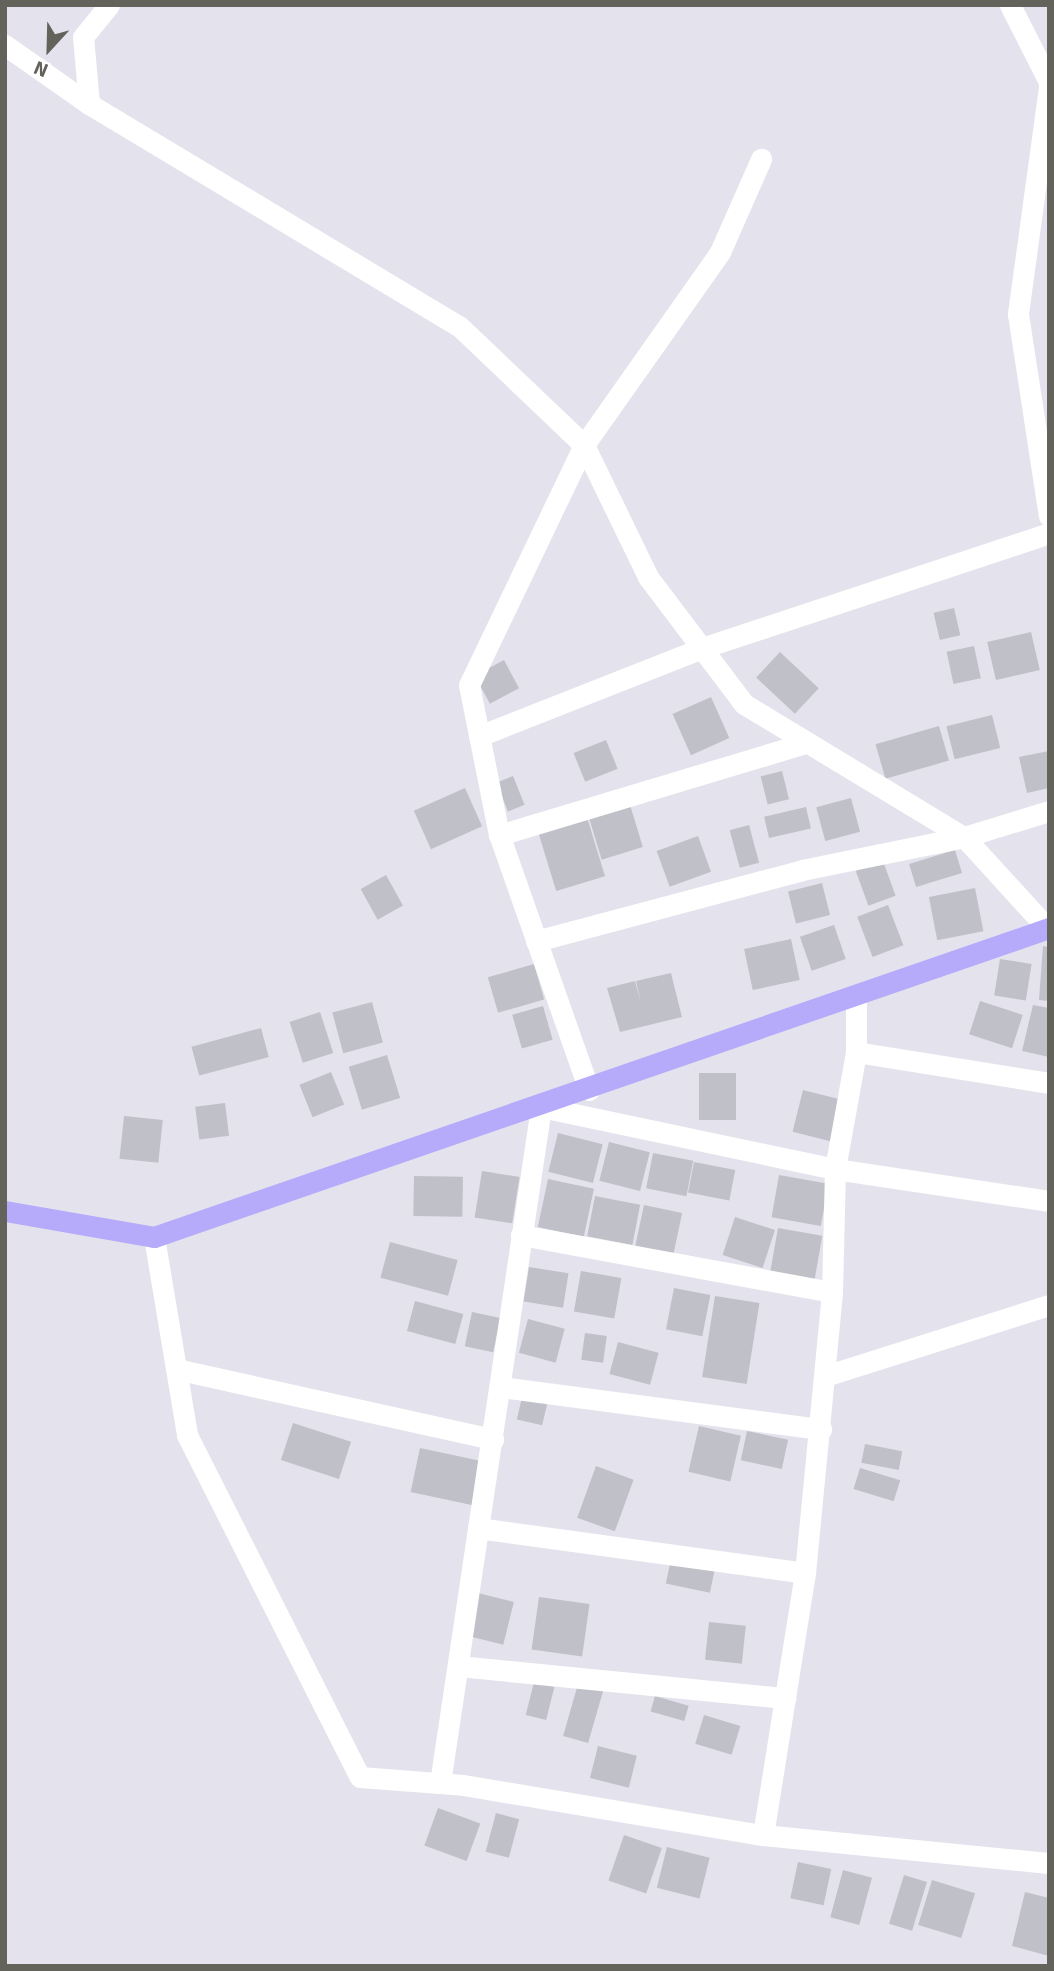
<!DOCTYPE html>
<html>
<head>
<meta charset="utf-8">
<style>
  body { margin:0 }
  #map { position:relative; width:1054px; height:1971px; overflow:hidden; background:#e4e3ed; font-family:Signika,sans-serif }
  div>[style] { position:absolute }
  .building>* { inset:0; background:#c0c0c8; transform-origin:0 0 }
  .minor>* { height:21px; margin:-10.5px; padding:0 10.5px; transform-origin:10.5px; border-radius:10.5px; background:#fff }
  .major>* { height:21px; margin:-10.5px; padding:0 10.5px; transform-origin:10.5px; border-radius:10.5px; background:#b5abfa }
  span { translate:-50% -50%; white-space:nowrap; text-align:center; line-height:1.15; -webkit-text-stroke:5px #fff; paint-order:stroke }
  .frame { position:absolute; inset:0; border:7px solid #63625b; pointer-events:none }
  .north { position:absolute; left:14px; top:14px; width:70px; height:70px; -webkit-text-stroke:5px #fff; paint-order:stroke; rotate:202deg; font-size:19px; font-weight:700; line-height:28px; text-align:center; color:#63625b }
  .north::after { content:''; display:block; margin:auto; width:24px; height:32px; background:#63625b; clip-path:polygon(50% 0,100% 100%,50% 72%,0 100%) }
</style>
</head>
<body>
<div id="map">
  <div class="building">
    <i style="left:954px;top:608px;width:28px;height:21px;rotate:77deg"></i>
    <i style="left:1031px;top:632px;width:39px;height:45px;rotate:77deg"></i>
    <i style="left:974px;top:646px;width:33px;height:28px;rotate:78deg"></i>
    <i style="left:780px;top:652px;width:53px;height:35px;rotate:43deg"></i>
    <i style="left:504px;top:660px;width:32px;height:33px;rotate:62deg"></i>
    <i style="left:711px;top:697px;width:45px;height:42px;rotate:66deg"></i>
    <i style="left:992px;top:715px;width:34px;height:47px;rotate:76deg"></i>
    <i style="left:939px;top:726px;width:36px;height:66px;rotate:74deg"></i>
    <i style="left:606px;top:740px;width:31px;height:35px;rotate:68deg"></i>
    <i style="clip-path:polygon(1049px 751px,1049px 788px,1027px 793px,1019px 757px)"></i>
    <i style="left:782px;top:771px;width:29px;height:22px;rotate:76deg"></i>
    <i style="left:513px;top:776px;width:31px;height:18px;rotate:68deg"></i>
    <i style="left:465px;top:788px;width:42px;height:56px;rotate:66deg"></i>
    <i style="left:851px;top:798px;width:35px;height:36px;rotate:75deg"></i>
    <i style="left:630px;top:805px;width:44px;height:43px;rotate:73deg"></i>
    <i style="left:806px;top:807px;width:22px;height:43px;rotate:77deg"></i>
    <i style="left:586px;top:814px;width:65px;height:51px;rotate:73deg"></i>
    <i style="left:749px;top:825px;width:39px;height:20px;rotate:75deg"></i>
    <i style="left:698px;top:836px;width:38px;height:44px;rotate:70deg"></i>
    <i style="left:955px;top:850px;width:24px;height:48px;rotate:73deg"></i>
    <i style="left:883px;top:861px;width:37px;height:29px;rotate:70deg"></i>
    <i style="left:386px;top:875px;width:35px;height:29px;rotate:61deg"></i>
    <i style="left:822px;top:883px;width:33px;height:35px;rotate:76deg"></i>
    <i style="left:975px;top:888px;width:44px;height:47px;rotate:79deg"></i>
    <i style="left:888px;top:905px;width:43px;height:33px;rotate:69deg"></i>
    <i style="left:834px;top:925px;width:36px;height:36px;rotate:71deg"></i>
    <i style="left:791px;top:939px;width:42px;height:48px;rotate:78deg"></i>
    <i style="clip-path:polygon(1043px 946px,1049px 947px,1049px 1001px,1039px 1000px)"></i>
    <i style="left:1000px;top:959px;width:32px;height:37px;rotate:9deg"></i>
    <i style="left:534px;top:964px;width:37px;height:48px;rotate:74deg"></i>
    <i style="clip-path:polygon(671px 973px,682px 1017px,620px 1032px,607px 988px,635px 981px,641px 1003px,636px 981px)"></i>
    <i style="left:980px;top:1001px;width:45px;height:35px;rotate:18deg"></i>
    <i style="left:372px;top:1002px;width:42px;height:41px;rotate:75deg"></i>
    <i style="clip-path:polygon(1033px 1005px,1049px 1008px,1049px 1057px,1022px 1051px)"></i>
    <i style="left:543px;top:1006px;width:35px;height:32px;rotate:74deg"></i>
    <i style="left:320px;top:1012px;width:43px;height:32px;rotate:72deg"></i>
    <i style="left:261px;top:1028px;width:30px;height:72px;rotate:75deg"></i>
    <i style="left:387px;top:1055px;width:45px;height:40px;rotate:73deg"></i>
    <i style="left:331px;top:1072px;width:35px;height:34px;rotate:68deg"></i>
    <i style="left:699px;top:1073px;width:37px;height:47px"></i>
    <i style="left:803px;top:1090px;width:42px;height:43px;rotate:14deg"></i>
    <i style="left:225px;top:1103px;width:33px;height:30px;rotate:83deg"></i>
    <i style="left:124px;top:1116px;width:39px;height:43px;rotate:6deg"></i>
    <i style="left:558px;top:1133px;width:46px;height:40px;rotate:14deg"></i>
    <i style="left:609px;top:1142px;width:42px;height:40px;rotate:14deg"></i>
    <i style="left:653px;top:1153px;width:41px;height:36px;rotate:11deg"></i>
    <i style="left:694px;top:1162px;width:42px;height:31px;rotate:11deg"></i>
    <i style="left:482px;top:1171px;width:38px;height:47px;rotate:9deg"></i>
    <i style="left:779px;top:1175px;width:50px;height:43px;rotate:10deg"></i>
    <i style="left:414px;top:1176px;width:49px;height:40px;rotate:1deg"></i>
    <i style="left:548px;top:1179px;width:47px;height:49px;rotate:12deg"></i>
    <i style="left:595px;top:1196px;width:46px;height:41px;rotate:11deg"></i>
    <i style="left:644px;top:1205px;width:39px;height:42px;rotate:12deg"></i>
    <i style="left:735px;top:1217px;width:42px;height:40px;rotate:18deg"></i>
    <i style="left:778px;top:1228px;width:45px;height:45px;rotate:10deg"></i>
    <i style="left:390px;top:1242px;width:70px;height:37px;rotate:15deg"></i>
    <i style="left:529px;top:1267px;width:40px;height:35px;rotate:9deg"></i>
    <i style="left:581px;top:1271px;width:41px;height:41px;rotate:10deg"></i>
    <i style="left:674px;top:1288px;width:37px;height:42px;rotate:11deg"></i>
    <i style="left:715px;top:1296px;width:45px;height:82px;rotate:9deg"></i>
    <i style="left:415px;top:1301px;width:50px;height:31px;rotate:15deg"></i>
    <i style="left:472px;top:1312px;width:29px;height:35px;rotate:12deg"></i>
    <i style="left:528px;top:1319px;width:38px;height:35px;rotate:15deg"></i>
    <i style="left:585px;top:1333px;width:22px;height:27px;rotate:8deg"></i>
    <i style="left:618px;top:1342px;width:42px;height:33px;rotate:15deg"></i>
    <i style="left:522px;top:1397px;width:26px;height:23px;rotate:13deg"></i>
    <i style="left:293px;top:1423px;width:61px;height:39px;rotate:18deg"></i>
    <i style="left:699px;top:1426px;width:43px;height:47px;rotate:13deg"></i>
    <i style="left:747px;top:1431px;width:42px;height:30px;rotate:12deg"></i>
    <i style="left:865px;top:1444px;width:38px;height:19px;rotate:11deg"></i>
    <i style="left:420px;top:1448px;width:66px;height:45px;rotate:12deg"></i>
    <i style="left:596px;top:1466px;width:40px;height:55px;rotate:20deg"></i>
    <i style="left:860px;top:1468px;width:42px;height:22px;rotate:17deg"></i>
    <i style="left:671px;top:1559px;width:45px;height:25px;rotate:12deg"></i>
    <i style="left:478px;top:1593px;width:37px;height:44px;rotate:14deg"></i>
    <i style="left:539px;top:1597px;width:51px;height:53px;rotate:8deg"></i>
    <i style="left:709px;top:1622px;width:37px;height:38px;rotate:6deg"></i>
    <i style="left:534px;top:1682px;width:21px;height:34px;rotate:14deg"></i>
    <i style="left:578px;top:1684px;width:26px;height:54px;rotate:16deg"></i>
    <i style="left:655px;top:1696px;width:35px;height:16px;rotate:16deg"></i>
    <i style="left:704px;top:1715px;width:38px;height:30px;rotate:17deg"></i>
    <i style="left:598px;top:1746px;width:40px;height:33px;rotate:14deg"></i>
    <i style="left:438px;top:1808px;width:45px;height:40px;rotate:20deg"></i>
    <i style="left:496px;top:1813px;width:24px;height:40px;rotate:15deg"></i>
    <i style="left:624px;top:1835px;width:40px;height:48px;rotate:19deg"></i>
    <i style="left:667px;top:1847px;width:44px;height:42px;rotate:14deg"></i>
    <i style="left:798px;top:1862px;width:34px;height:37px;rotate:12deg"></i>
    <i style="left:843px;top:1870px;width:30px;height:49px;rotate:15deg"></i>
    <i style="left:904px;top:1875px;width:24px;height:51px;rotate:17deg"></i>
    <i style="left:932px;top:1880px;width:45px;height:47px;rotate:17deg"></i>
    <i style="clip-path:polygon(1025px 1892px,1049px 1898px,1049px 1956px,1012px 1946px)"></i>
  </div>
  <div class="minor">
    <i style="left:1010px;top:5px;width:86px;rotate:63.1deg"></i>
    <i style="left:5px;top:45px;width:103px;rotate:35.1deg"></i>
    <i style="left:89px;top:104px;width:431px;rotate:31deg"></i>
    <i style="left:459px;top:326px;width:173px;rotate:43.6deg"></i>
    <i style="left:584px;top:445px;width:147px;rotate:64.1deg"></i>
    <i style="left:648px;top:577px;width:159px;rotate:52.9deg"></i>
    <i style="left:744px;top:704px;width:257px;rotate:31.2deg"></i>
    <i style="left:964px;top:837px;width:125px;rotate:47.6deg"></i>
    <i style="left:1049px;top:87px;width:229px;rotate:97.8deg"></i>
    <i style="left:1018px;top:314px;width:204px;rotate:81.3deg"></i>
    <i style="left:89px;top:104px;width:67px;rotate:-95.1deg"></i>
    <i style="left:83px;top:37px;width:41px;rotate:-50.9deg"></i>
    <i style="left:479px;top:736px;width:240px;rotate:-21.5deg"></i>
    <i style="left:702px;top:648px;width:366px;rotate:-18.3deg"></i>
    <i style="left:499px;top:835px;width:320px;rotate:-16.7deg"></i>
    <i style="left:536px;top:941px;width:275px;rotate:-14.9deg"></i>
    <i style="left:802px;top:870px;width:165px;rotate:-11.5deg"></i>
    <i style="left:964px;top:837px;width:89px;rotate:-17deg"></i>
    <i style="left:856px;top:1052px;width:195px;rotate:9.1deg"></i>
    <i style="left:589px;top:1090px;width:270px;rotate:-109.4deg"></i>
    <i style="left:499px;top:835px;width:153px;rotate:-101.3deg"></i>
    <i style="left:469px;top:685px;width:266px;rotate:-64.4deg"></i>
    <i style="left:584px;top:445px;width:236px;rotate:-54.8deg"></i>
    <i style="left:720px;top:252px;width:102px;rotate:-66.2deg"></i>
    <i style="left:521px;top:1235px;width:316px;rotate:10.4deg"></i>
    <i style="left:154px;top:1237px;width:201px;rotate:80.5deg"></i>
    <i style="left:187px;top:1435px;width:383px;rotate:63.2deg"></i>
    <i style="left:360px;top:1777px;width:103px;rotate:4.4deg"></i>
    <i style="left:463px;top:1785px;width:304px;rotate:9.5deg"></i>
    <i style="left:763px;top:1835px;width:287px;rotate:5.6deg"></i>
    <i style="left:176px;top:1369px;width:325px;rotate:12.5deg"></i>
    <i style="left:825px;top:1376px;width:235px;rotate:-17.6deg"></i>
    <i style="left:501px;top:1387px;width:323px;rotate:7.5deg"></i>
    <i style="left:478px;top:1528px;width:330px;rotate:7.8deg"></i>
    <i style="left:458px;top:1666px;width:329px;rotate:5.6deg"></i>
    <i style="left:440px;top:1783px;width:684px;rotate:-81.5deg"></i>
    <i style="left:541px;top:1107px;width:300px;rotate:11.9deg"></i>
    <i style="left:835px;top:1169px;width:216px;rotate:8.5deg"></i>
    <i style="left:763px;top:1835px;width:265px;rotate:-80.9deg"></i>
    <i style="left:805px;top:1573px;width:282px;rotate:-84.5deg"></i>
    <i style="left:832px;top:1292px;width:123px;rotate:-88.6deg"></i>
    <i style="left:835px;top:1169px;width:119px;rotate:-79.8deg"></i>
    <i style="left:856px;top:1052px;width:57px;rotate:-90deg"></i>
  </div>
  <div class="major">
    <i style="left:5px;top:1211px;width:151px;rotate:9.9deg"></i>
    <i style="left:154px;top:1237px;width:947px;rotate:-19.05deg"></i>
  </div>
  <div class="frame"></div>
  <div class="north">N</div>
</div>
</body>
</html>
